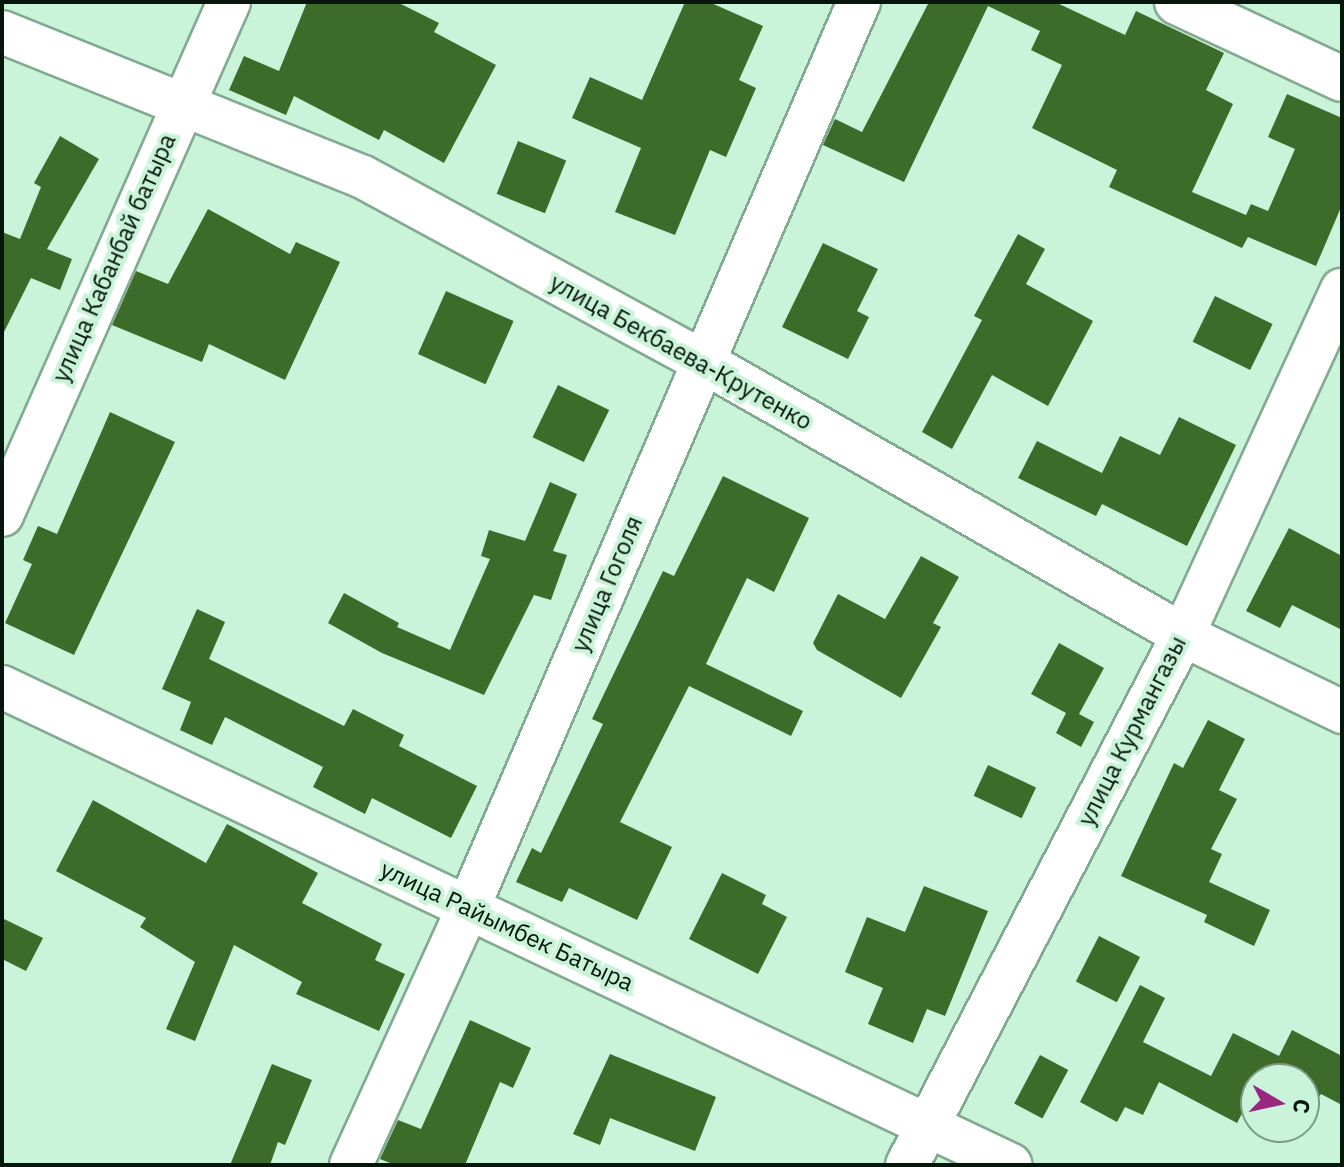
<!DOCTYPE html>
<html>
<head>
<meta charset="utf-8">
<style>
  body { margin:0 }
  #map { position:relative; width:1344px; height:1167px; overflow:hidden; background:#caf4d9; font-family:"IBM Plex Sans",sans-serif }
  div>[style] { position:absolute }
  .building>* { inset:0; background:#3d6b2a; transform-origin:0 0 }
  .roads { filter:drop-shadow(2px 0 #82aa91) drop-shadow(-2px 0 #82aa91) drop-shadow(0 2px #82aa91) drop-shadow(0 -2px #82aa91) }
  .minor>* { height:42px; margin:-21px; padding:0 21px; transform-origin:21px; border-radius:21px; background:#fff }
  .tertiary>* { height:44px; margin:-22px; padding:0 22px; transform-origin:22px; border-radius:22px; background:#fff }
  span { translate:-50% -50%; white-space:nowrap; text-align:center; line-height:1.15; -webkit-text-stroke:8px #caf4d9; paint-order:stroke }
  .street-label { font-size:24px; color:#07160d }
  .frame { position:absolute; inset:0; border:4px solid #07160d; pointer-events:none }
  .north { position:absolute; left:1240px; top:1063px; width:80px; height:80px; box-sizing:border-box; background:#caf4d9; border:2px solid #7c9b87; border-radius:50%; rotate:99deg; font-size:22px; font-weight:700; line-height:32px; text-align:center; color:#07160d }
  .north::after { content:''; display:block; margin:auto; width:28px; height:36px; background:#9a2682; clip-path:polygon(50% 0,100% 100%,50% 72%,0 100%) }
</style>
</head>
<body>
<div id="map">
  <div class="building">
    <i style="clip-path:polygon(307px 2px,397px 2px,439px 23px,434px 32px,496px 65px,444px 163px,384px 130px,379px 140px,294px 96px,286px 115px,229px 90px,244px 56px,279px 71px)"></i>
    <i style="clip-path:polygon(685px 2px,709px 2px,763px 26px,739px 80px,756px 88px,726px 157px,710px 150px,675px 235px,615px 212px,641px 148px,572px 118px,590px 77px,642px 100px)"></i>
    <i style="clip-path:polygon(929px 2px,1055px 2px,1125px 35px,1136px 11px,1224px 53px,1206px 90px,1233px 104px,1192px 192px,1246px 215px,1251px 204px,1268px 211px,1295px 149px,1268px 137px,1287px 94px,1342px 118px,1342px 205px,1316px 266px,1248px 237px,1242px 248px,1109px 187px,1117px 170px,1032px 128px,1062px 65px,1031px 50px,1040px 31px,988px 6px,904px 182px,823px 145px,835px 119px,862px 132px)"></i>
    <i style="clip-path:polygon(60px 136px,99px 159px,47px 249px,72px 259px,60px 290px,31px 278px,2px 336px,2px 232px,20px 239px,41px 187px,34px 183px)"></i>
    <i style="left:518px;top:141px;width:52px;height:57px;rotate:22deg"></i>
    <i style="clip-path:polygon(208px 209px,290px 254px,296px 242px,340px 262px,285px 380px,209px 344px,202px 362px,112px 325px,136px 271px,168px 284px)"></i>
    <i style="clip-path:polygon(1018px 234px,1045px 249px,1026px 284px,1093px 321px,1048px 406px,992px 375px,952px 449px,922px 432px,982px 320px,974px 316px)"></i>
    <i style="clip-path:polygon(823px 243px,878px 269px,857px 311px,869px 317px,848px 359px,782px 327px)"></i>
    <i style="left:446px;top:291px;width:74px;height:69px;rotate:24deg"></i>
    <i style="left:1215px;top:296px;width:64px;height:51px;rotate:26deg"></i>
    <i style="left:558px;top:385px;width:57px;height:58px;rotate:26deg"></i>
    <i style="clip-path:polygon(110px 412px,175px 442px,74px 655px,5px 623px,32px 564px,23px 560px,38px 526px,57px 534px)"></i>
    <i style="clip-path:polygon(1179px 417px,1236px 445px,1187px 546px,1102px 504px,1096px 516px,1018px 478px,1037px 441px,1102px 473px,1120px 436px,1160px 455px)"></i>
    <i style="clip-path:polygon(723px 476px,809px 518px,774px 592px,747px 578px,706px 664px,803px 711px,791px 736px,689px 686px,620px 822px,672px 847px,637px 920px,569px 888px,562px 902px,516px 882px,532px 848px,541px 853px,603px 724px,592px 719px,663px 571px,674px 576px)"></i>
    <i style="clip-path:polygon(550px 482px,577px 494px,553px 551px,567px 555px,551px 600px,534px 595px,484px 695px,382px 653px,328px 623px,344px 593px,399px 623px,397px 627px,450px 650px,490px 559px,481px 556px,489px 530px,525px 541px)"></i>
    <i style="clip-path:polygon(1289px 528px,1342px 556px,1342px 630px,1292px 605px,1280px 628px,1246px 611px)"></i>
    <i style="clip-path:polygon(921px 556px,959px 577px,933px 623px,941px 627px,901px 698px,817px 650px,813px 643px,838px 594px,885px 619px)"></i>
    <i style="clip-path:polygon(197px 609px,225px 622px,209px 659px,344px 726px,353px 709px,404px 735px,399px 746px,477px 786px,451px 838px,372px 798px,365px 814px,313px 787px,323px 767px,225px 717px,212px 745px,180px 730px,191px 702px,162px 689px)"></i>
    <i style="clip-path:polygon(1059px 643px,1104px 668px,1079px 714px,1094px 722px,1081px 747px,1056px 733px,1066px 713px,1031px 694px)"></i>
    <i style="clip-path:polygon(1208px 720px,1245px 739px,1219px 790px,1237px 799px,1211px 849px,1222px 854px,1209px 882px,1270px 910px,1254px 946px,1204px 922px,1207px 915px,1121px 876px,1174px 763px,1183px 768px)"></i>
    <i style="left:988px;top:765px;width:53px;height:34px;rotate:25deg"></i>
    <i style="clip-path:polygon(93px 800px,206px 863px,227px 824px,318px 873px,302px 903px,382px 944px,375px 960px,405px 974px,379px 1031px,296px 994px,302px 982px,234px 945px,195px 1041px,166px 1029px,195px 962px,140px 927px,146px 918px,56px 871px)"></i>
    <i style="clip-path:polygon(722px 873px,766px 895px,762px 904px,787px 917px,758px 974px,689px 939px)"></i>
    <i style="clip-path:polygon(924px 886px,988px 911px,945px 1016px,927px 1009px,913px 1043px,868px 1024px,883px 988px,845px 972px,867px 917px,905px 932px)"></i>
    <i style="clip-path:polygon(2px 918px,43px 938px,26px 971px,2px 959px)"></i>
    <i style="left:1099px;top:936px;width:46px;height:51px;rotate:27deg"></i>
    <i style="clip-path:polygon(1140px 985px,1165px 998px,1143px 1042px,1211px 1076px,1233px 1033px,1279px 1056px,1292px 1030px,1342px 1056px,1342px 1105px,1321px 1094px,1304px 1121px,1304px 1079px,1256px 1079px,1256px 1097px,1252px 1095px,1237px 1123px,1159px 1082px,1143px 1115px,1125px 1107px,1117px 1122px,1080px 1102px)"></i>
    <i style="clip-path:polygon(470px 1020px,531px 1048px,513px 1088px,500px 1082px,465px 1165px,395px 1165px,380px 1159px,398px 1120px,421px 1129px)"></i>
    <i style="clip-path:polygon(610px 1054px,716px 1097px,695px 1151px,610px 1118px,600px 1145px,573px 1134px)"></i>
    <i style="left:1040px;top:1055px;width:32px;height:55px;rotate:28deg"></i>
    <i style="clip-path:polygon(272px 1064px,312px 1080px,285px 1145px,278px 1142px,270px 1165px,230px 1165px)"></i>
  </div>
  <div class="roads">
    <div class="minor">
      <i style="left:2px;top:32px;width:389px;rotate:21.9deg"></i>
      <i style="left:363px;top:177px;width:386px;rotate:28.5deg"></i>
      <i style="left:702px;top:361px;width:554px;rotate:29.67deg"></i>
      <i style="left:1183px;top:635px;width:177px;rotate:25.8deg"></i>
      <i style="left:2px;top:515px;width:561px;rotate:-66.13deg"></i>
      <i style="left:2px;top:687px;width:1116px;rotate:25.35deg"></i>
      <i style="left:351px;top:1165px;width:282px;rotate:-65.5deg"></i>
      <i style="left:468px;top:908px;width:987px;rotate:-66.66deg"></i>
      <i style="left:907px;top:1165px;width:598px;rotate:-62.49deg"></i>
      <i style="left:1183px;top:635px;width:380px;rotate:-65.3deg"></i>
    </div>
    <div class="tertiary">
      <i style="left:1177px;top:2px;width:182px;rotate:25deg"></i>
    </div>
  </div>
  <div class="street-label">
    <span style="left:114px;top:258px;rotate:-66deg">улица Кабанбай батыра</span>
    <span style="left:681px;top:352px;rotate:29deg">улица Бекбаева-Крутенко</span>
    <span style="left:607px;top:584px;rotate:-67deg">улица Гоголя</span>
    <span style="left:1132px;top:731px;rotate:-63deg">улица Курмангазы</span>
    <span style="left:507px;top:926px;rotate:25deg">улица Райымбек Батыра</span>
  </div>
  <div class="frame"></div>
  <div class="north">С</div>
</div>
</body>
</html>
